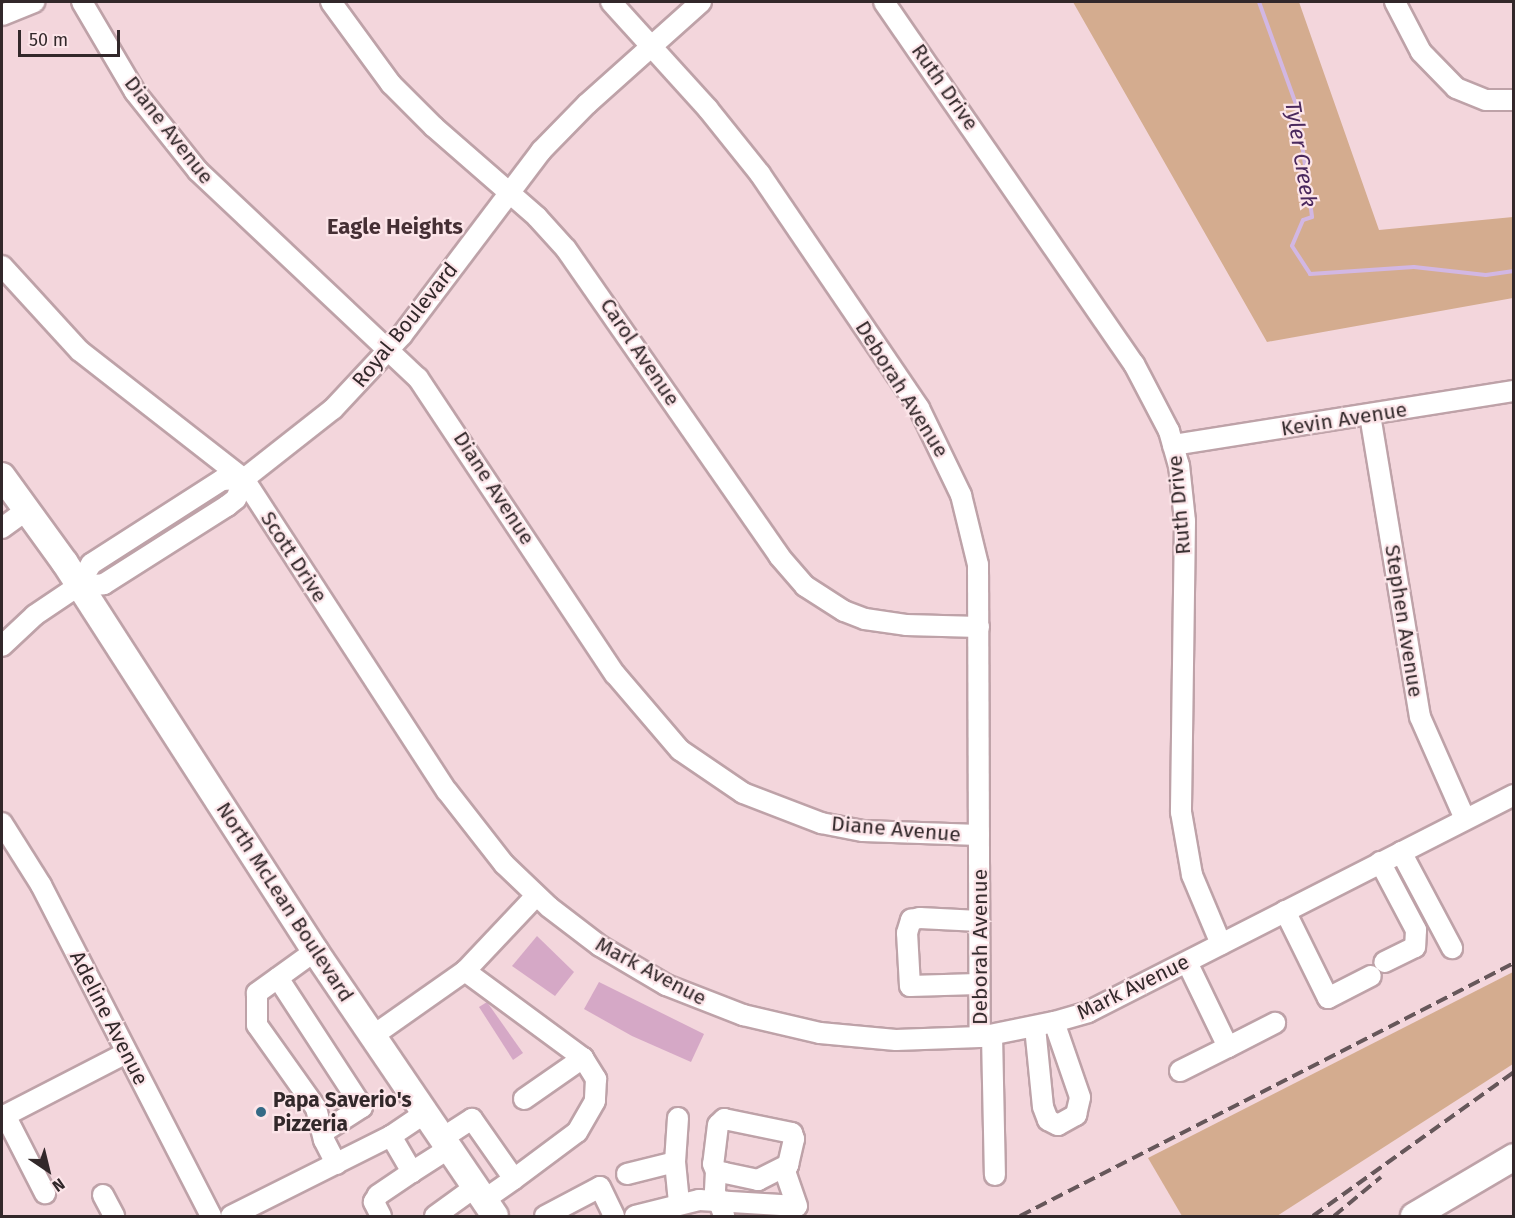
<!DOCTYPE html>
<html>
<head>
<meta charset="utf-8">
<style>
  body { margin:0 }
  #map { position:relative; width:1515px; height:1218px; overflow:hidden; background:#f3d6dc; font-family:"Fira Sans",sans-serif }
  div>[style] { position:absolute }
  .green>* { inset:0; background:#d4ac8f }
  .stream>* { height:4px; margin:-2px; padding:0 2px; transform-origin:2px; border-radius:2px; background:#d2b7e3 }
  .building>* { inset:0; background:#d5a8c6 }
  .roads { filter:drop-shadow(2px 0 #bea2a8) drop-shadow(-2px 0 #bea2a8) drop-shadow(0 2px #bea2a8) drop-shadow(0 -2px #bea2a8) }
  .minor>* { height:20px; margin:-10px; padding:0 10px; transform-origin:10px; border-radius:10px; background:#fff }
  .major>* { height:26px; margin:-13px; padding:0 13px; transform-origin:13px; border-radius:13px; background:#fff }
  .rail>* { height:4px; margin-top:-2px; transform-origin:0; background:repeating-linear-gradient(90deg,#66575a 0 12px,transparent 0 18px) }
  .dots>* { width:16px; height:16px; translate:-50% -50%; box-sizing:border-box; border:3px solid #fce5e9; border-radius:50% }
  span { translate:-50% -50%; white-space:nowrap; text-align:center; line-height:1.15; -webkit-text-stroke:4.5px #fce5e9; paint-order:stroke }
  .street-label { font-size:21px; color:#32282a }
  .poi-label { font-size:21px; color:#32282a; font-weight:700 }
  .left { translate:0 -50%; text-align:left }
  .water-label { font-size:22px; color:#4a285d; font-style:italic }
  .neighbourhood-label { font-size:22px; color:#452f34; font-weight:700 }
  .frame { position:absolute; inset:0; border:3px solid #32282a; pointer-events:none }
  .north { position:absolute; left:18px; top:1140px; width:60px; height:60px; -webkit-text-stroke:4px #fce5e9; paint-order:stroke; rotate:145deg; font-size:16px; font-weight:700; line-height:24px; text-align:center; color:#32282a }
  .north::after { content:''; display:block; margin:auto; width:21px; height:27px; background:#32282a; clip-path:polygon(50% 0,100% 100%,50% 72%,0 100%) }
  .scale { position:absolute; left:18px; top:30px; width:102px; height:27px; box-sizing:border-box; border:3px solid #32282a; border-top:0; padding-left:8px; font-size:18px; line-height:21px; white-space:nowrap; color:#32282a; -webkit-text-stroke:4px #fce5e9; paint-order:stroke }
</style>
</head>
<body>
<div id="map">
  <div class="green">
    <i style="clip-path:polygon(1073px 2px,1299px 2px,1379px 230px,1513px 217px,1513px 298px,1267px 342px)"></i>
    <i style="clip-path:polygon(1513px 972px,1513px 1064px,1277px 1216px,1182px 1216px,1148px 1158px)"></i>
  </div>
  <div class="stream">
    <i style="left:1259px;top:2px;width:112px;rotate:70.1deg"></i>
    <i style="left:1297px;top:107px;width:111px;rotate:82.2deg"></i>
    <i style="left:1312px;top:217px;width:9px;rotate:162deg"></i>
    <i style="left:1303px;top:220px;width:28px;rotate:113deg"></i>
    <i style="left:1292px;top:246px;width:33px;rotate:57deg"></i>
    <i style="left:1310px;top:274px;width:104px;rotate:-3.9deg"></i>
    <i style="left:1414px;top:267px;width:72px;rotate:6.3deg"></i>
    <i style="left:1486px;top:275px;width:28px;rotate:-8deg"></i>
  </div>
  <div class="building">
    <i style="clip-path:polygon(537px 936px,574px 972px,555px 996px,512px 966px)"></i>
    <i style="clip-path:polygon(599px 982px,704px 1034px,691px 1062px,632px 1036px,584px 1009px)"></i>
    <i style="clip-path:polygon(487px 1002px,523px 1053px,513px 1060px,479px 1007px)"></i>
  </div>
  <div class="roads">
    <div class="minor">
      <i style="left:82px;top:2px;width:104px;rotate:59.5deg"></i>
      <i style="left:135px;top:92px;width:101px;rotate:51.4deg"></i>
      <i style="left:198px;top:171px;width:302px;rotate:43.3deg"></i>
      <i style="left:418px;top:378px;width:356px;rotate:56.4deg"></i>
      <i style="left:615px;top:674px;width:100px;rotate:49.5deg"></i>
      <i style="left:680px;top:750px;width:76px;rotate:34.3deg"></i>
      <i style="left:743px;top:793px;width:84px;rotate:21deg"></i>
      <i style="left:821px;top:823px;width:43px;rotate:10.8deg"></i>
      <i style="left:863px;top:831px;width:116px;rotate:2deg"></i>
      <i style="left:331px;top:2px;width:102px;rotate:53.8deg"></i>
      <i style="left:391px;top:84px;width:61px;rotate:45deg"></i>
      <i style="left:434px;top:127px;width:137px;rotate:41.1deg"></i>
      <i style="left:537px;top:217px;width:43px;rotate:47.8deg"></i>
      <i style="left:566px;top:249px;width:374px;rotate:55.2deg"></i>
      <i style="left:779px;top:556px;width:40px;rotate:49deg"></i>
      <i style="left:805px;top:586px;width:46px;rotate:32.7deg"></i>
      <i style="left:844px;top:611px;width:22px;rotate:21deg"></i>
      <i style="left:865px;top:619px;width:41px;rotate:8.3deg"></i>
      <i style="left:906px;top:625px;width:73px;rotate:1.6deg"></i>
      <i style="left:611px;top:2px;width:144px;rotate:47.8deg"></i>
      <i style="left:708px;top:109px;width:83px;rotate:51.3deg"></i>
      <i style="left:760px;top:174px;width:283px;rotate:55.8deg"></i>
      <i style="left:919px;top:408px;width:97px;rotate:64.2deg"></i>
      <i style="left:961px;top:495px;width:72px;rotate:76.3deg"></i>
      <i style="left:978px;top:565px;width:472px;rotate:89.8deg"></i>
      <i style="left:884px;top:2px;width:440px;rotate:55.4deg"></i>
      <i style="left:1134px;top:364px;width:76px;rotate:62.4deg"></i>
      <i style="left:1169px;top:431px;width:35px;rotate:74deg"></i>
      <i style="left:1179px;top:465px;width:56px;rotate:83.9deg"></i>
      <i style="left:1185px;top:521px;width:291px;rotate:90.8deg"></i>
      <i style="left:1181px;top:812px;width:64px;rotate:80.1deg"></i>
      <i style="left:1192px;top:875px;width:75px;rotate:67.2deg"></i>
      <i style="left:1395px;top:2px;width:56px;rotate:62.5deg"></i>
      <i style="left:1421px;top:52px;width:50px;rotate:45.8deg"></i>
      <i style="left:1456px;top:88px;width:32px;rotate:22deg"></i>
      <i style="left:1486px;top:100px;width:28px"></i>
      <i style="left:2px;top:15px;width:35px;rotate:-22deg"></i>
      <i style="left:2px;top:266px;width:115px;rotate:47.5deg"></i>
      <i style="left:80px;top:351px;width:208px;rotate:38deg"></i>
      <i style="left:244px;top:479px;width:372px;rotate:57deg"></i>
      <i style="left:447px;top:791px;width:93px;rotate:52deg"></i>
      <i style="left:504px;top:864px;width:62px;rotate:43.7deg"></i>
      <i style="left:549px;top:907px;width:64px;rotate:37.4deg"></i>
      <i style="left:600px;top:946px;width:77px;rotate:30.6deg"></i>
      <i style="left:666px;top:985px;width:83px;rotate:21.3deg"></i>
      <i style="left:743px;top:1015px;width:79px;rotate:13.2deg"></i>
      <i style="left:820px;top:1033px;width:76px;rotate:5.3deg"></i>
      <i style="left:896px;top:1040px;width:84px;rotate:-2deg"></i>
      <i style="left:980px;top:1037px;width:76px;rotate:-11.5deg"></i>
      <i style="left:1054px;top:1022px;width:35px;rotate:-16deg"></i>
      <i style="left:1088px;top:1012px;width:478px;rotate:-27deg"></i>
      <i style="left:1370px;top:415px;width:306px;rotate:80.6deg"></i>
      <i style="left:1420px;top:717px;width:111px;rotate:66.2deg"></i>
      <i style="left:1173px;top:445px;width:345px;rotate:-9deg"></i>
      <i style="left:2px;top:528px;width:32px;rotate:-36deg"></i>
      <i style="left:78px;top:586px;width:26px;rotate:-4deg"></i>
      <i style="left:104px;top:584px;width:146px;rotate:-32.4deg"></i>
      <i style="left:227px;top:506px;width:11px;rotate:-38deg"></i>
      <i style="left:236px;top:499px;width:22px;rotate:-68deg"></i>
      <i style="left:2px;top:646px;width:45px;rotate:-43.2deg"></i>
      <i style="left:35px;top:615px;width:52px;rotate:-34deg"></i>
      <i style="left:78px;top:586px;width:26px;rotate:-59deg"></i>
      <i style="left:91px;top:564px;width:156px;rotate:-32.7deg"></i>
      <i style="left:222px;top:480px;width:22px;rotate:-3deg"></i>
      <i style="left:244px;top:479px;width:113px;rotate:-38.2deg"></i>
      <i style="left:333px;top:409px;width:101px;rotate:-47deg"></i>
      <i style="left:402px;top:335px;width:231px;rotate:-52.9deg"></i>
      <i style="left:541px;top:151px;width:66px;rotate:-45.6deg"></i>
      <i style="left:587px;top:104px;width:153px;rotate:-41.8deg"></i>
      <i style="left:2px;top:823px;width:73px;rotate:57.8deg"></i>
      <i style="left:41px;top:885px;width:372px;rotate:62.8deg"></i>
      <i style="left:1401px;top:852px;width:109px;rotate:62deg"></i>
      <i style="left:1380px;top:862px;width:77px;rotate:62.1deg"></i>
      <i style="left:1416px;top:930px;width:17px;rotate:93deg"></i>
      <i style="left:1415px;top:947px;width:34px;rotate:154deg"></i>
      <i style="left:1285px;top:911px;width:97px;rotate:63.7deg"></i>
      <i style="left:1328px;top:998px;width:48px;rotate:-27.1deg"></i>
      <i style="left:315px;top:951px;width:72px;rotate:144.1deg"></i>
      <i style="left:257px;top:993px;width:32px;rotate:90deg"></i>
      <i style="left:257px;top:1025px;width:102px;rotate:54.6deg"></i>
      <i style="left:316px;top:1108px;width:33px;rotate:76deg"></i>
      <i style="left:324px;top:1140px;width:27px;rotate:63deg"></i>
      <i style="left:465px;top:971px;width:147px;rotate:36.4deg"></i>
      <i style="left:583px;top:1058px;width:25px;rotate:58deg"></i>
      <i style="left:596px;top:1079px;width:22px;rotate:93deg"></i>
      <i style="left:595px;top:1101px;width:36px;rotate:120deg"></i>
      <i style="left:577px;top:1132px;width:79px;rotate:143.3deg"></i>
      <i style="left:278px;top:978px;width:154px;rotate:56.9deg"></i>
      <i style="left:362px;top:1107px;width:44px;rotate:147deg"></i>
      <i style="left:978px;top:984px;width:68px;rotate:178.3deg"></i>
      <i style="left:910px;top:986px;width:53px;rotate:-93.2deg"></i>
      <i style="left:907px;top:933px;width:14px;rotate:-73deg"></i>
      <i style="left:911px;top:920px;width:9px;rotate:-13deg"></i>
      <i style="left:920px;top:918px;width:59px;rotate:2.9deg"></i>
      <i style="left:1035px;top:1027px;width:80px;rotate:84.3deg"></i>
      <i style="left:1043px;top:1107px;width:14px;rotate:69deg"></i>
      <i style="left:1048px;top:1120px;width:11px;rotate:27deg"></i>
      <i style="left:1058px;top:1125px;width:21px;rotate:-29deg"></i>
      <i style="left:1076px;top:1115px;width:18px;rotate:-77deg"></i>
      <i style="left:1080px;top:1097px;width:79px;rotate:-109.1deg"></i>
      <i style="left:374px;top:1035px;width:111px;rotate:-35.1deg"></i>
      <i style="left:465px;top:971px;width:103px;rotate:-46.6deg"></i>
      <i style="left:992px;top:1035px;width:140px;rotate:88.8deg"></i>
      <i style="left:1228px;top:1047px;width:53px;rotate:-27.1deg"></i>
      <i style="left:1180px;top:1071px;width:54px;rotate:-26.6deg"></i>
      <i style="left:1228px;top:1047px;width:94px;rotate:-115.8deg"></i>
      <i style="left:524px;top:1099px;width:72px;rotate:-34.8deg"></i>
      <i style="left:5px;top:1115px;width:88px;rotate:62.9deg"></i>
      <i style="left:2px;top:1117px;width:140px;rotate:-27.3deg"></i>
      <i style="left:678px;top:1118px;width:44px;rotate:93.9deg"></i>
      <i style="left:675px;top:1162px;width:41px;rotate:84.4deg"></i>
      <i style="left:391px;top:1136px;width:42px;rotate:59.7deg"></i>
      <i style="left:412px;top:1172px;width:43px;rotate:-32.6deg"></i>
      <i style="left:441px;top:1139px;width:37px;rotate:-33deg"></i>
      <i style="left:472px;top:1119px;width:73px;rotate:55deg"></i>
      <i style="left:514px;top:1179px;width:38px;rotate:145deg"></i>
      <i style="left:716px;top:1171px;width:21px;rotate:93deg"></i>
      <i style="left:715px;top:1192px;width:26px;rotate:69deg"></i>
      <i style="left:627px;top:1174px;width:49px;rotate:-14deg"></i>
      <i style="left:103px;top:1195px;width:24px;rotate:62deg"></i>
      <i style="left:231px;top:1216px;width:179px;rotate:-26.6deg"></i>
      <i style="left:391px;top:1136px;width:40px;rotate:-34deg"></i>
      <i style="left:381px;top:1216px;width:16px;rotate:-117deg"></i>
      <i style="left:374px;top:1202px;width:8px;rotate:-60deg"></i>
      <i style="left:378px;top:1195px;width:41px;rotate:-34.1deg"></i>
      <i style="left:435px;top:1216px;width:48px;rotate:-35.7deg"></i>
      <i style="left:545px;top:1216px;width:62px;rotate:-27.8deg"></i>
      <i style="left:600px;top:1187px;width:32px;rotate:64deg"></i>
      <i style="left:635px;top:1216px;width:66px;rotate:-14deg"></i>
      <i style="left:699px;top:1200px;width:98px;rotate:3.5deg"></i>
      <i style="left:797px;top:1206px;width:36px;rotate:-109deg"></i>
      <i style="left:785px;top:1172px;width:8px;rotate:-67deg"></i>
      <i style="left:788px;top:1165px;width:27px;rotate:-77deg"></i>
      <i style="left:794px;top:1139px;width:6px;rotate:-108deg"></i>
      <i style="left:792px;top:1133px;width:69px;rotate:-168.4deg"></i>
      <i style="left:724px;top:1119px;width:8px;rotate:135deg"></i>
      <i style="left:718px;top:1125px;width:39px;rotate:97deg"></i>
      <i style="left:713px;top:1164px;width:8px;rotate:67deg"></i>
      <i style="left:716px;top:1171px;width:43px;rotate:12.1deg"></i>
      <i style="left:758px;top:1180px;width:34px;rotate:-27deg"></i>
    </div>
    <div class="major">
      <i style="left:2px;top:476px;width:107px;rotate:54.1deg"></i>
      <i style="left:65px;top:563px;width:462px;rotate:57.2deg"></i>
      <i style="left:315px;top:951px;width:320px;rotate:55.8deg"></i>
      <i style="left:1414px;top:1216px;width:116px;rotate:-30.5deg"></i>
    </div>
  </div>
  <div class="rail">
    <i style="left:1020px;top:1216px;width:555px;rotate:-27.12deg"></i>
    <i style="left:1313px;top:1216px;width:247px;rotate:-35.6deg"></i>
    <i style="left:1334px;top:1216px;width:61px;rotate:-39.7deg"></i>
  </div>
  <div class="dots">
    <i style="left:261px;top:1112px;background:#346a86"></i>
  </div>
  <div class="street-label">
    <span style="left:945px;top:87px;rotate:55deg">Ruth Drive</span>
    <span style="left:169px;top:130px;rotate:52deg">Diane Avenue</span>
    <span style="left:405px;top:325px;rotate:-51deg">Royal Boulevard</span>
    <span style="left:640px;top:352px;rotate:56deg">Carol Avenue</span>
    <span style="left:902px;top:389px;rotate:58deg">Deborah Avenue</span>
    <span style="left:1344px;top:419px;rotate:-9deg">Kevin Avenue</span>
    <span style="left:494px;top:488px;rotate:57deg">Diane Avenue</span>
    <span style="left:1179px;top:505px;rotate:-95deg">Ruth Drive</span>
    <span style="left:294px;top:557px;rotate:57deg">Scott Drive</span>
    <span style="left:1404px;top:621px;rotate:81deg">Stephen Avenue</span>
    <span style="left:896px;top:829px;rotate:5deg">Diane Avenue</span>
    <span style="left:285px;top:902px;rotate:57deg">North McLean Boulevard</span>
    <span style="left:980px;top:947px;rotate:-90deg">Deborah Avenue</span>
    <span style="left:651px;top:971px;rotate:28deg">Mark Avenue</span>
    <span style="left:1133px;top:987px;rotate:-26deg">Mark Avenue</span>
    <span style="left:109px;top:1018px;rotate:63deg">Adeline Avenue</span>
  </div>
  <div class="poi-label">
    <span class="left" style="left:273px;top:1112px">Papa Saverio's<br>Pizzeria</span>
  </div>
  <div class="water-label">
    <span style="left:1301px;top:154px;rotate:81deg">Tyler Creek</span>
  </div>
  <div class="neighbourhood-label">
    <span style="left:395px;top:227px">Eagle Heights</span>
  </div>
  <div class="frame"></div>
  <div class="north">N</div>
  <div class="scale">50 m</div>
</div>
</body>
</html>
